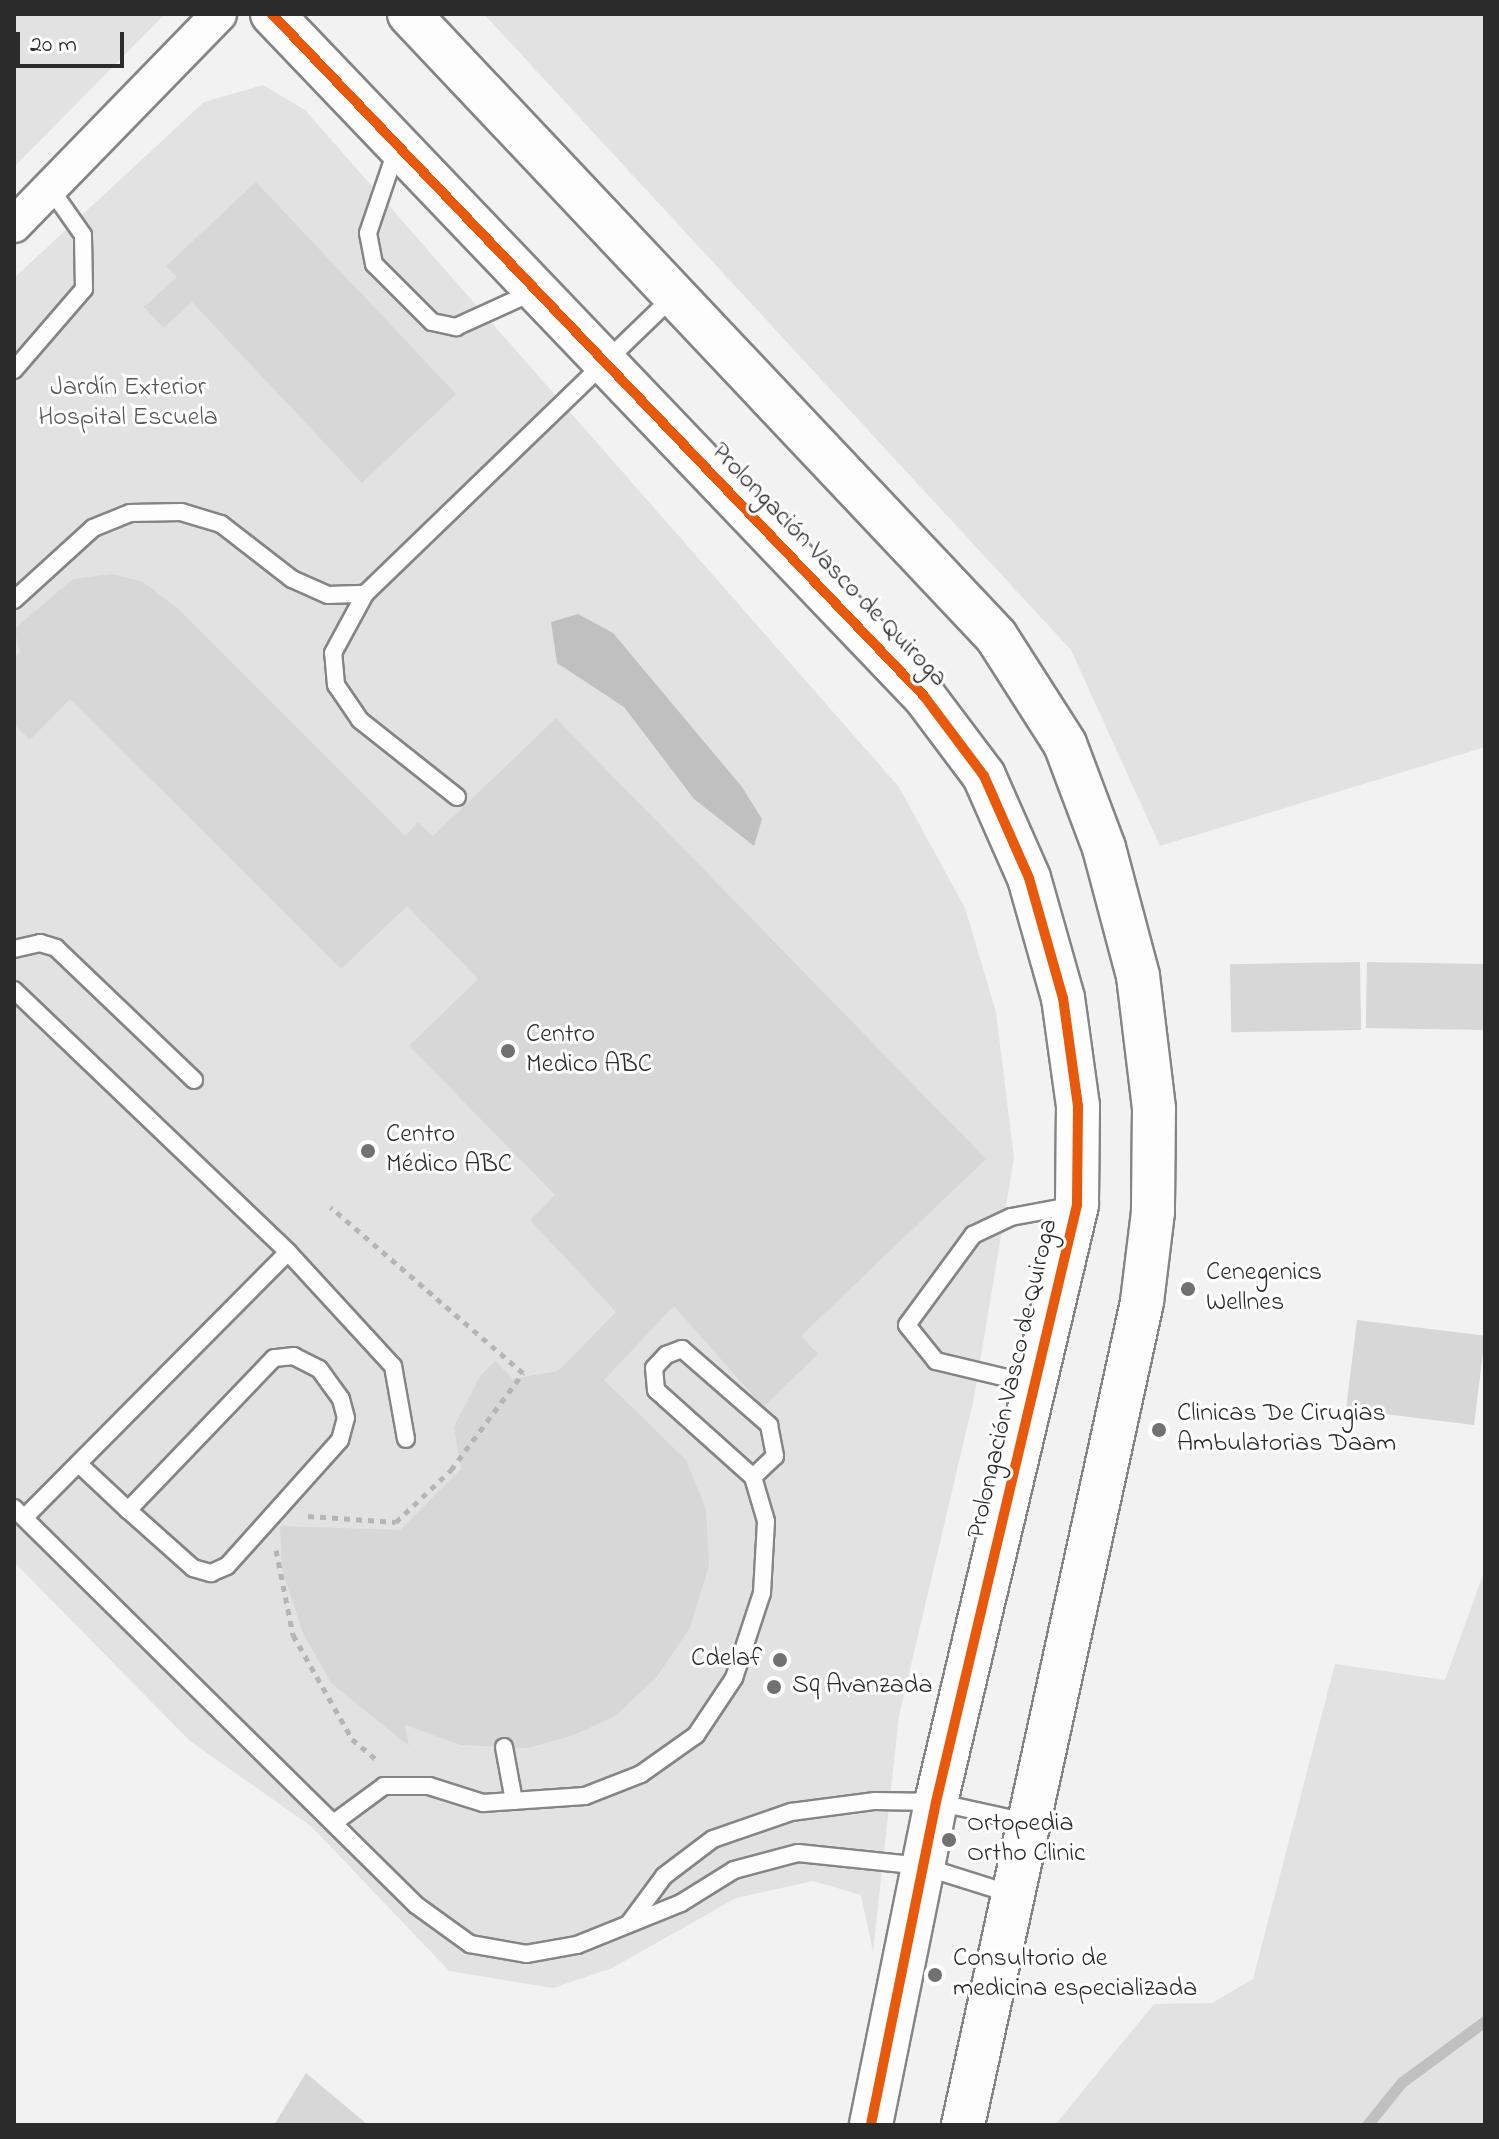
<!DOCTYPE html>
<html>
<head>
<meta charset="utf-8">
<style>
  body { margin:0 }
  #map { position:relative; width:1499px; height:2139px; overflow:hidden; background:#f2f2f2; font-family:"Indie Flower",sans-serif }
  div>[style] { position:absolute }
  .built>* { inset:0; background:#e2e2e2 }
  .water>* { inset:0; background:#c0c0c0 }
  .stream>* { height:11px; margin:-5.5px; padding:0 5.5px; transform-origin:5.5px; border-radius:5.5px; background:#c0c0c0 }
  .building>* { inset:0; background:#d7d7d7; transform-origin:0 0 }
  .path>* { height:5px; margin-top:-2.5px; transform-origin:0; background:repeating-linear-gradient(90deg,#b5b5b5 0 6px,transparent 0 12px) }
  .roads { filter:drop-shadow(2px 0 #858585) drop-shadow(-2px 0 #858585) drop-shadow(0 2px #858585) drop-shadow(0 -2px #858585) }
  .service>* { height:16px; margin:-8px; padding:0 8px; transform-origin:8px; border-radius:8px; background:#fdfdfd }
  .minor>* { height:34px; margin:-17px; padding:0 17px; transform-origin:17px; border-radius:17px; background:#fdfdfd }
  .tertiary>* { height:42px; margin:-21px; padding:0 21px; transform-origin:21px; border-radius:21px; background:#fdfdfd }
  .cycleway>* { height:10px; margin:-5px; padding:0 5px; transform-origin:5px; border-radius:5px; background:#e8590c }
  .dots>* { width:22px; height:22px; translate:-50% -50%; box-sizing:border-box; border:4px solid #fff; border-radius:50% }
  span { translate:-50% -50%; white-space:nowrap; text-align:center; line-height:1.15; -webkit-text-stroke:6px #fff; paint-order:stroke }
  .park-label { font-size:26px; color:#565656 }
  .street-label { font-size:26px; color:#2b2b2b }
  .poi-label { font-size:26px; color:#2b2b2b }
  .left { translate:0 -50%; text-align:left }
  .right { translate:-100% -50%; text-align:right }
  .frame { position:absolute; inset:0; border:16px solid #2b2b2b; pointer-events:none }
  .scale { position:absolute; left:16px; top:32px; width:108px; height:36px; box-sizing:border-box; border:4px solid #2b2b2b; border-top:0; padding-left:10px; font-size:24px; line-height:28px; white-space:nowrap; color:#2b2b2b; -webkit-text-stroke:6px #fff; paint-order:stroke }
</style>
</head>
<body>
<div id="map">
  <div class="built">
    <i style="clip-path:polygon(14px 14px,165px 14px,14px 167px)"></i>
    <i style="clip-path:polygon(484px 14px,1485px 14px,1485px 747px,1160px 846px,1071px 650px)"></i>
    <i style="clip-path:polygon(263px 85px,305px 110px,899px 787px,965px 908px,996px 1012px,1014px 1158px,974px 1398px,899px 1716px,873px 1952px,861px 1895px,813px 1881px,736px 1898px,612px 1968px,553px 1988px,449px 1971px,312px 1827px,190px 1741px,14px 1562px,14px 278px,204px 102px)"></i>
    <i style="clip-path:polygon(1485px 1569px,1485px 2125px,1055px 2125px,1154px 2004px,1212px 2003px,1253px 1979px,1335px 1664px,1445px 1680px)"></i>
  </div>
  <div class="water">
    <i style="clip-path:polygon(578px 614px,613px 633px,742px 787px,762px 819px,754px 846px,694px 799px,624px 707px,557px 663px,551px 622px)"></i>
  </div>
  <div class="stream">
    <i style="left:1367px;top:2125px;width:55px;rotate:-50.9deg"></i>
    <i style="left:1402px;top:2082px;width:103px;rotate:-36.3deg"></i>
  </div>
  <div class="building">
    <i style="clip-path:polygon(256px 182px,456px 394px,362px 483px,192px 302px,164px 328px,144px 307px,177px 277px,166px 266px)"></i>
    <i style="clip-path:polygon(112px 574px,143px 582px,177px 608px,405px 836px,418px 822px,433px 836px,556px 718px,986px 1159px,801px 1336px,818px 1354px,763px 1407px,674px 1306px,604px 1380px,686px 1460px,706px 1509px,709px 1565px,690px 1628px,656px 1678px,615px 1716px,574px 1735px,528px 1748px,461px 1745px,405px 1725px,409px 1746px,331px 1683px,303px 1633px,282px 1570px,280px 1526px,400px 1530px,461px 1469px,454px 1427px,480px 1376px,495px 1361px,513px 1379px,558px 1371px,616px 1312px,530px 1220px,555px 1195px,409px 1046px,478px 979px,407px 906px,341px 969px,70px 699px,30px 740px,14px 724px,14px 659px,20px 652px,14px 629px,73px 579px)"></i>
    <i style="left:1360px;top:962px;width:68px;height:130px;rotate:89deg"></i>
    <i style="left:1367px;top:962px;width:117px;height:66px;rotate:1deg"></i>
    <i style="left:1357px;top:1320px;width:129px;height:90px;rotate:7deg"></i>
    <i style="clip-path:polygon(306px 2073px,368px 2125px,274px 2125px)"></i>
  </div>
  <div class="path">
    <i style="left:308px;top:1516px;width:88px;rotate:3.9deg"></i>
    <i style="left:396px;top:1522px;width:76px;rotate:-43.4deg"></i>
    <i style="left:451px;top:1470px;width:121px;rotate:-53.4deg"></i>
    <i style="left:523px;top:1373px;width:254px;rotate:-139.2deg"></i>
    <i style="left:276px;top:1550px;width:87px;rotate:78.7deg"></i>
    <i style="left:293px;top:1635px;width:120px;rotate:60.4deg"></i>
    <i style="left:352px;top:1739px;width:34px;rotate:40deg"></i>
  </div>
  <div class="roads">
    <div class="service">
      <i style="left:397px;top:148px;width:90px;rotate:108.8deg"></i>
      <i style="left:368px;top:233px;width:32px;rotate:79deg"></i>
      <i style="left:374px;top:264px;width:82px;rotate:45deg"></i>
      <i style="left:432px;top:322px;width:25px;rotate:12deg"></i>
      <i style="left:456px;top:327px;width:87px;rotate:-24.5deg"></i>
      <i style="left:14px;top:370px;width:107px;rotate:-49.2deg"></i>
      <i style="left:84px;top:289px;width:54px;rotate:-91.1deg"></i>
      <i style="left:83px;top:235px;width:57px;rotate:-125.1deg"></i>
      <i style="left:14px;top:600px;width:107px;rotate:-42.3deg"></i>
      <i style="left:93px;top:528px;width:40px;rotate:-22deg"></i>
      <i style="left:130px;top:513px;width:51px;rotate:-1.1deg"></i>
      <i style="left:181px;top:512px;width:42px;rotate:16.7deg"></i>
      <i style="left:221px;top:524px;width:90px;rotate:37.8deg"></i>
      <i style="left:292px;top:579px;width:39px;rotate:24deg"></i>
      <i style="left:328px;top:595px;width:37px;rotate:-2deg"></i>
      <i style="left:457px;top:797px;width:124px;rotate:-141.6deg"></i>
      <i style="left:360px;top:720px;width:42px;rotate:-124.4deg"></i>
      <i style="left:336px;top:685px;width:32px;rotate:-95deg"></i>
      <i style="left:333px;top:653px;width:67px;rotate:-61.5deg"></i>
      <i style="left:365px;top:594px;width:428px;rotate:-44deg"></i>
      <i style="left:14px;top:949px;width:27px;rotate:-13deg"></i>
      <i style="left:40px;top:943px;width:17px;rotate:17deg"></i>
      <i style="left:56px;top:948px;width:191px;rotate:43.7deg"></i>
      <i style="left:14px;top:990px;width:379px;rotate:43.7deg"></i>
      <i style="left:288px;top:1252px;width:155px;rotate:47.4deg"></i>
      <i style="left:393px;top:1366px;width:74px;rotate:79.9deg"></i>
      <i style="left:1036px;top:1385px;width:103px;rotate:-166.5deg"></i>
      <i style="left:936px;top:1361px;width:46px;rotate:-128.9deg"></i>
      <i style="left:907px;top:1325px;width:112px;rotate:-53.7deg"></i>
      <i style="left:973px;top:1235px;width:42px;rotate:-25.3deg"></i>
      <i style="left:1011px;top:1217px;width:65px;rotate:-10.6deg"></i>
      <i style="left:82px;top:1467px;width:63px;rotate:43.1deg"></i>
      <i style="left:128px;top:1510px;width:87px;rotate:41.7deg"></i>
      <i style="left:193px;top:1568px;width:19px;rotate:16deg"></i>
      <i style="left:211px;top:1573px;width:17px;rotate:-24deg"></i>
      <i style="left:227px;top:1566px;width:169px;rotate:-48.1deg"></i>
      <i style="left:340px;top:1440px;width:23px;rotate:-75deg"></i>
      <i style="left:346px;top:1418px;width:20px;rotate:-105deg"></i>
      <i style="left:341px;top:1399px;width:37px;rotate:-126deg"></i>
      <i style="left:319px;top:1369px;width:28px;rotate:-153deg"></i>
      <i style="left:294px;top:1356px;width:20px;rotate:174deg"></i>
      <i style="left:274px;top:1358px;width:211px;rotate:133.8deg"></i>
      <i style="left:14px;top:1508px;width:565px;rotate:44.64deg"></i>
      <i style="left:416px;top:1905px;width:67px;rotate:35.8deg"></i>
      <i style="left:470px;top:1944px;width:57px;rotate:10.1deg"></i>
      <i style="left:526px;top:1954px;width:52px;rotate:-10deg"></i>
      <i style="left:577px;top:1945px;width:112px;rotate:-22deg"></i>
      <i style="left:681px;top:1903px;width:62px;rotate:-31.9deg"></i>
      <i style="left:734px;top:1870px;width:66px;rotate:-14.9deg"></i>
      <i style="left:798px;top:1853px;width:125px;rotate:6deg"></i>
      <i style="left:922px;top:1866px;width:93px;rotate:17.5deg"></i>
      <i style="left:25px;top:1517px;width:373px;rotate:-45.2deg"></i>
      <i style="left:504px;top:1747px;width:55px;rotate:79.5deg"></i>
      <i style="left:335px;top:1822px;width:61px;rotate:-36.3deg"></i>
      <i style="left:384px;top:1786px;width:45px"></i>
      <i style="left:429px;top:1786px;width:57px;rotate:17.5deg"></i>
      <i style="left:483px;top:1803px;width:102px;rotate:-3.9deg"></i>
      <i style="left:585px;top:1796px;width:60px;rotate:-21.4deg"></i>
      <i style="left:641px;top:1774px;width:67px;rotate:-35.3deg"></i>
      <i style="left:696px;top:1735px;width:69px;rotate:-56.3deg"></i>
      <i style="left:734px;top:1678px;width:89px;rotate:-71.8deg"></i>
      <i style="left:762px;top:1593px;width:72px;rotate:-86.8deg"></i>
      <i style="left:766px;top:1521px;width:46px;rotate:-106.5deg"></i>
      <i style="left:753px;top:1477px;width:130px;rotate:-138.1deg"></i>
      <i style="left:656px;top:1390px;width:22px;rotate:-95deg"></i>
      <i style="left:654px;top:1368px;width:18px;rotate:-47deg"></i>
      <i style="left:666px;top:1355px;width:17px;rotate:-21deg"></i>
      <i style="left:682px;top:1349px;width:116px;rotate:41.1deg"></i>
      <i style="left:769px;top:1425px;width:32px;rotate:79deg"></i>
      <i style="left:775px;top:1456px;width:30px;rotate:136deg"></i>
      <i style="left:630px;top:1922px;width:57px;rotate:-53.5deg"></i>
      <i style="left:664px;top:1876px;width:61px;rotate:-37.1deg"></i>
      <i style="left:713px;top:1839px;width:83px;rotate:-19.1deg"></i>
      <i style="left:791px;top:1812px;width:85px;rotate:-7.5deg"></i>
      <i style="left:875px;top:1801px;width:61px;rotate:0.9deg"></i>
      <i style="left:936px;top:1802px;width:93px;rotate:12.4deg"></i>
    </div>
    <div class="minor">
      <i style="left:14px;top:225px;width:294px;rotate:-45.8deg"></i>
    </div>
    <div class="tertiary">
      <i style="left:272px;top:14px;width:944px;rotate:46.29deg"></i>
      <i style="left:924px;top:696px;width:100px;rotate:53.1deg"></i>
      <i style="left:984px;top:776px;width:111px;rotate:66.2deg"></i>
      <i style="left:1029px;top:878px;width:125px;rotate:74.2deg"></i>
      <i style="left:1063px;top:998px;width:109px;rotate:82.1deg"></i>
      <i style="left:1078px;top:1106px;width:99px;rotate:90.6deg"></i>
      <i style="left:1077px;top:1205px;width:613px;rotate:103.29deg"></i>
      <i style="left:936px;top:1802px;width:329px;rotate:101.4deg"></i>
      <i style="left:409px;top:14px;width:855px;rotate:46.66deg"></i>
      <i style="left:996px;top:636px;width:128px;rotate:57.4deg"></i>
      <i style="left:1065px;top:744px;width:111px;rotate:69.4deg"></i>
      <i style="left:1104px;top:848px;width:132px;rotate:75.1deg"></i>
      <i style="left:1138px;top:976px;width:134px;rotate:83.1deg"></i>
      <i style="left:1154px;top:1109px;width:103px;rotate:90.6deg"></i>
      <i style="left:1153px;top:1212px;width:91px;rotate:97deg"></i>
      <i style="left:1142px;top:1302px;width:842px;rotate:102.27deg"></i>
    </div>
  </div>
  <div class="cycleway">
    <i style="left:272px;top:14px;width:944px;rotate:46.29deg"></i>
    <i style="left:924px;top:696px;width:100px;rotate:53.1deg"></i>
    <i style="left:984px;top:776px;width:111px;rotate:66.2deg"></i>
    <i style="left:1029px;top:878px;width:125px;rotate:74.2deg"></i>
    <i style="left:1063px;top:998px;width:109px;rotate:82.1deg"></i>
    <i style="left:1078px;top:1106px;width:99px;rotate:90.6deg"></i>
    <i style="left:1077px;top:1205px;width:613px;rotate:103.29deg"></i>
    <i style="left:936px;top:1802px;width:329px;rotate:101.4deg"></i>
  </div>
  <div class="dots">
    <i style="left:508px;top:1051px;background:#717171"></i>
    <i style="left:368px;top:1151px;background:#717171"></i>
    <i style="left:1188px;top:1289px;background:#717171"></i>
    <i style="left:1159px;top:1430px;background:#717171"></i>
    <i style="left:780px;top:1660px;background:#717171"></i>
    <i style="left:774px;top:1687px;background:#717171"></i>
    <i style="left:949px;top:1840px;background:#717171"></i>
    <i style="left:935px;top:1975px;background:#717171"></i>
  </div>
  <div class="park-label">
    <span style="left:128px;top:404px">Jardín Exterior<br>Hospital Escuela</span>
  </div>
  <div class="street-label">
    <span style="left:828px;top:566px;rotate:46deg">Prolongación Vasco de Quiroga</span>
    <span style="left:1014px;top:1379px;rotate:-77deg">Prolongación Vasco de Quiroga</span>
  </div>
  <div class="poi-label">
    <span class="left" style="left:526px;top:1051px">Centro<br>Medico ABC</span>
    <span class="left" style="left:386px;top:1151px">Centro<br>Médico ABC</span>
    <span class="left" style="left:1206px;top:1289px">Cenegenics<br>Wellnes</span>
    <span class="left" style="left:1177px;top:1430px">Clinicas De Cirugias<br>Ambulatorias Daam</span>
    <span class="right" style="left:762px;top:1660px">Cdelaf</span>
    <span class="left" style="left:792px;top:1687px">Sq Avanzada</span>
    <span class="left" style="left:967px;top:1840px">Ortopedia<br>Ortho Clinic</span>
    <span class="left" style="left:953px;top:1975px">Consultorio de<br>medicina especializada</span>
  </div>
  <div class="frame"></div>
  <div class="scale">20 m</div>
</div>
</body>
</html>
